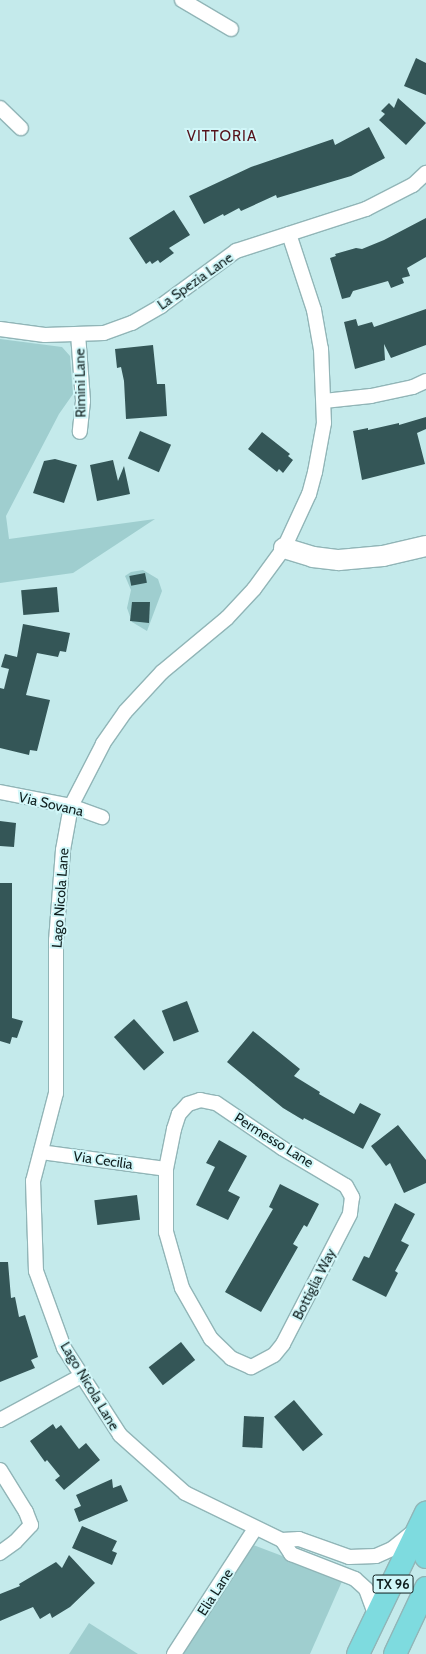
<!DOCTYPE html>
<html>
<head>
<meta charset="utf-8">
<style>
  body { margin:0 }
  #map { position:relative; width:426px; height:1654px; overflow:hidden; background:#c4eaeb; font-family:Cabin,sans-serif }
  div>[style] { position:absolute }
  .green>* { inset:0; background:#9fcecf }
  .building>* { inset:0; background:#345657; transform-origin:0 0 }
  .roads { filter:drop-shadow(1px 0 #91b5b7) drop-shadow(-1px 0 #91b5b7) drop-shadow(0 1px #91b5b7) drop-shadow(0 -1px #91b5b7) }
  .street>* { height:14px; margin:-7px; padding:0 7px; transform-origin:7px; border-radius:7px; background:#fff }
  .secondary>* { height:20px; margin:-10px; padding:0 10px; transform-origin:10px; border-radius:10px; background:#fff }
  .primary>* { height:22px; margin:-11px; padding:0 11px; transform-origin:11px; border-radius:11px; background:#7edbdf }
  span { translate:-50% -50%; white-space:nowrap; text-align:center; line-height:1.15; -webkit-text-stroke:4px #d1f7f9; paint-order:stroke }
  .shield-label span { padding:1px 3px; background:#d1f7f9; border:1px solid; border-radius:3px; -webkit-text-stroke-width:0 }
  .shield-label { font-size:13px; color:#101f1f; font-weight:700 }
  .street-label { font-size:14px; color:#101f1f }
  .neighbourhood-label { font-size:15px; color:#56111a; letter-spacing:1px }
</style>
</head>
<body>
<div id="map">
  <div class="green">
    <i style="clip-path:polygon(0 339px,62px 347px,70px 356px,73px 394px,59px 414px,6px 516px,9px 539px,155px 519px,73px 573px,0 583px)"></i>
    <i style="clip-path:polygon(143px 570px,158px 579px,162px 591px,147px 631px,132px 622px,127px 608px,131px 590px,125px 576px,131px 572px)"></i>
    <i style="clip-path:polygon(240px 1540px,343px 1579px,310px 1654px,169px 1654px)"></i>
    <i style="clip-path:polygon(89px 1623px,138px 1654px,69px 1654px)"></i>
  </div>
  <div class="building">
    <i style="clip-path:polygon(416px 58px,426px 63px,426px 95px,404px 86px)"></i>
    <i style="clip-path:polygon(398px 98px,426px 123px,406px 145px,379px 120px,385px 114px,381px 111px,389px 103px,394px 108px)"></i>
    <i style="clip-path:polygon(369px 127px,385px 158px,351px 176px,277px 198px,276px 195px,241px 211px,239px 208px,224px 216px,223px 214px,204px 224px,189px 196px,251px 167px,333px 139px,335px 145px)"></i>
    <i style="clip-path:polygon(174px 210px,190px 235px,169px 248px,174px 253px,160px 263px,158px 260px,152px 264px,150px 261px,146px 264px,129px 238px)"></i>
    <i style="clip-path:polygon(426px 218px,426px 257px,407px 268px,410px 276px,402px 278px,404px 283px,391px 288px,388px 281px,353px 291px,350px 297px,342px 299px,330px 258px,336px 256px,335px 254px,356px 248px,362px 249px,384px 240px)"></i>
    <i style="clip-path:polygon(426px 309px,426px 345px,391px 358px,384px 344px,385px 360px,355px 369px,344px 322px,356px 319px,358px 326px,372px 322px,374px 327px)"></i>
    <i style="clip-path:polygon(153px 345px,157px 384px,165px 384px,167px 416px,126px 419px,124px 381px,121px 367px,117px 368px,115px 349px)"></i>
    <i style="clip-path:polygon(426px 417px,426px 429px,417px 433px,425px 464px,362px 480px,353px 431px,368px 428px,368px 430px,399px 423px,399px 425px)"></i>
    <i style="left:140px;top:431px;width:34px;height:30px;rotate:24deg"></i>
    <i style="clip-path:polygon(262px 432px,290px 454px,288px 456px,293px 460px,283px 473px,279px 469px,277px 472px,248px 449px)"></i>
    <i style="clip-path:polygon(55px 459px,77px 465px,64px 503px,33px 493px,44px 461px)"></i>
    <i style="clip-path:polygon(113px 460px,118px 481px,124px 466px,130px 494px,97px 501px,90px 465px)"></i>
    <i style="left:145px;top:573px;width:10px;height:16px;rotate:79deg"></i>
    <i style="left:57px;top:587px;width:25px;height:36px;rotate:85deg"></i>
    <i style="clip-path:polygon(132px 602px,150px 602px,149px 623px,130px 621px)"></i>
    <i style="clip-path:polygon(23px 624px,70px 633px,66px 652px,60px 651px,58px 657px,37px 653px,26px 695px,50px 700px,37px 751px,30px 750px,29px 755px,0 748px,0 688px,4px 689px,9px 669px,1px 667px,5px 654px,17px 657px)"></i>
    <i style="clip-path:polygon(0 821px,16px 823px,14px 847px,0 846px)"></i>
    <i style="clip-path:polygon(0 883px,12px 883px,12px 1018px,23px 1021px,17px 1038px,12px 1037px,10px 1044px,0 1041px)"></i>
    <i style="left:187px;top:1001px;width:33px;height:27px;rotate:69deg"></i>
    <i style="left:134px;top:1019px;width:45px;height:27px;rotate:48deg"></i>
    <i style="clip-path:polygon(253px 1031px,300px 1069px,294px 1076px,320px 1092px,319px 1094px,354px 1114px,360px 1103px,381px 1114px,363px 1149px,304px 1118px,303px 1120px,283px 1108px,227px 1062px)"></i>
    <i style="clip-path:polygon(398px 1125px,426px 1160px,426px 1183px,404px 1193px,390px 1163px,386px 1166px,371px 1146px)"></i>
    <i style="clip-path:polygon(219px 1140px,247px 1156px,228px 1191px,240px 1197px,228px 1220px,196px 1205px,215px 1167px,206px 1163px)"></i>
    <i style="clip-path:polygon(280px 1184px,319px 1204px,307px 1227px,304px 1225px,293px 1244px,298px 1247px,261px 1312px,225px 1292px,273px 1209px,269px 1207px)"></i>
    <i style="left:137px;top:1195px;width:25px;height:43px;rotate:83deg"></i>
    <i style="clip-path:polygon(395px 1203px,415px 1214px,401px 1241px,409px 1245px,395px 1271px,398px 1273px,386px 1297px,352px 1280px,364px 1256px,369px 1258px)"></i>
    <i style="clip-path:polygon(0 1262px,8px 1262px,11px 1298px,15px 1297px,19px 1317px,25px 1315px,38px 1357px,31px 1360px,35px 1368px,0 1382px)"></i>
    <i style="left:181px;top:1342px;width:23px;height:41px;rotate:52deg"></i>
    <i style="left:294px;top:1400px;width:45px;height:26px;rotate:50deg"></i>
    <i style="left:244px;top:1416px;width:20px;height:31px;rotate:3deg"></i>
    <i style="clip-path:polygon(53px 1424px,56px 1429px,61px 1425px,79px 1449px,86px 1443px,100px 1460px,64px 1490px,55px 1480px,60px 1476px,47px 1460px,45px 1462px,30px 1441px)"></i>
    <i style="clip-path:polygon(112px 1479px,113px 1488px,121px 1485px,128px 1501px,79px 1522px,74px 1509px,81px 1506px,76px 1495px)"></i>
    <i style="clip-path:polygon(82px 1526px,117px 1541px,112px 1551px,117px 1553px,112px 1565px,72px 1548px)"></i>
    <i style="clip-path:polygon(69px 1555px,95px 1583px,70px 1607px,52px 1618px,50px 1613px,40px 1619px,33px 1607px,0 1621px,0 1594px,20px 1586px,19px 1584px,56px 1562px,62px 1568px)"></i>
  </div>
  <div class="roads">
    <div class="street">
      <i style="left:182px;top:0;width:57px;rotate:30.6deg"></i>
      <i style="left:0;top:108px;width:29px;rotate:44deg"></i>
      <i style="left:289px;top:234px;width:80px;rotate:71.8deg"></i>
      <i style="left:314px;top:310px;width:40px;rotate:80deg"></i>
      <i style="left:321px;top:349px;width:74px;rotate:87.7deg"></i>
      <i style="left:324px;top:423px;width:50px;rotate:100.4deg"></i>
      <i style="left:315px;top:472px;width:23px;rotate:105deg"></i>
      <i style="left:309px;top:494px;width:60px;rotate:114.8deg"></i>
      <i style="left:284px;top:548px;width:51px;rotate:126.2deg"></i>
      <i style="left:254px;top:589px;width:40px;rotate:133deg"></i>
      <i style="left:227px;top:618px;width:85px;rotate:140.3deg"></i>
      <i style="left:162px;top:672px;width:54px;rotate:132.8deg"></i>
      <i style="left:125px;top:712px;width:39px;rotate:125deg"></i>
      <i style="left:103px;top:744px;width:70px;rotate:117.3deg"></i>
      <i style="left:71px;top:806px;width:45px;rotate:100.3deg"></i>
      <i style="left:63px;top:850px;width:90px;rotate:94.4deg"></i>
      <i style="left:56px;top:940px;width:153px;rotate:90deg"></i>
      <i style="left:56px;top:1093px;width:91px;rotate:104.6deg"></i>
      <i style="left:33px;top:1181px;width:90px;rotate:88.1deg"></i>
      <i style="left:36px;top:1271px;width:82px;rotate:70deg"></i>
      <i style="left:64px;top:1348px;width:103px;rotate:57.2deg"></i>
      <i style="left:120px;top:1435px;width:87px;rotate:41.7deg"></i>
      <i style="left:185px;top:1493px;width:108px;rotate:25.9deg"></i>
      <i style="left:282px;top:1540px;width:17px;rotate:-3deg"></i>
      <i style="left:299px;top:1539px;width:53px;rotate:19.8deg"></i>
      <i style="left:349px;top:1557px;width:27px;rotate:-2deg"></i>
      <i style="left:376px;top:1556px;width:17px;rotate:-24deg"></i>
      <i style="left:392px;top:1549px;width:27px;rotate:-39deg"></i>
      <i style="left:0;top:329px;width:45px;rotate:7.6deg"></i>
      <i style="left:45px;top:335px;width:59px;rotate:-1.9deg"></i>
      <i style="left:104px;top:333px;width:30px;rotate:-20deg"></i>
      <i style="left:132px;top:323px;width:34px;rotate:-30deg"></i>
      <i style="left:161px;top:306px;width:93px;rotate:-36.3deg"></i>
      <i style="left:236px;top:251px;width:137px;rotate:-17.9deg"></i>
      <i style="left:366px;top:209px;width:53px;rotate:-27.1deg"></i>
      <i style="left:413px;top:185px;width:18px;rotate:-43deg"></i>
      <i style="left:78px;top:334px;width:67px;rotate:85.7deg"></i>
      <i style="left:83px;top:401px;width:31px;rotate:96deg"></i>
      <i style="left:324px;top:401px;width:47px;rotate:-6.1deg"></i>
      <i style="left:371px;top:396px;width:43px;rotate:-12.1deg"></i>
      <i style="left:413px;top:387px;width:14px;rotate:-25deg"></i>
      <i style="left:0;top:792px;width:72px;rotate:11.2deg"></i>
      <i style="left:71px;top:806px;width:33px;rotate:20deg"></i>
      <i style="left:200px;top:1100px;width:16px;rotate:11deg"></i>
      <i style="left:216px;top:1103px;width:80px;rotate:34.3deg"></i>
      <i style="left:282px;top:1148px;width:74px;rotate:30.7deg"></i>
      <i style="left:346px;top:1186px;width:13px;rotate:61deg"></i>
      <i style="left:352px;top:1197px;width:17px;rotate:97deg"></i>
      <i style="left:350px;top:1214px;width:146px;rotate:117.3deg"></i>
      <i style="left:283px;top:1344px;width:14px;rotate:129deg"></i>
      <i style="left:274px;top:1355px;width:26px;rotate:152deg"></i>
      <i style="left:251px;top:1367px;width:22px;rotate:-156deg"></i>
      <i style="left:231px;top:1358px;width:28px;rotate:-136deg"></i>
      <i style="left:211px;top:1339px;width:59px;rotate:-119.6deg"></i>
      <i style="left:182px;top:1288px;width:58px;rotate:-105.9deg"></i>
      <i style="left:166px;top:1232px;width:63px;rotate:-90deg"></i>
      <i style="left:166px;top:1169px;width:41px;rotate:-78.7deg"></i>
      <i style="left:174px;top:1129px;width:16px;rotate:-72deg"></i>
      <i style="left:179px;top:1114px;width:13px;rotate:-48deg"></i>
      <i style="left:188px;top:1104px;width:13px;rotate:-18deg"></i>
      <i style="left:41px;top:1152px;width:126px;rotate:7.7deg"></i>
      <i style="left:0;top:1420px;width:92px;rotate:-28.5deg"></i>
      <i style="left:0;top:1470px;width:49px;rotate:58.2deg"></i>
      <i style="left:26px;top:1512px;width:14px;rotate:69deg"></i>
      <i style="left:31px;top:1525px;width:23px;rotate:133deg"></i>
      <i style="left:15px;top:1542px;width:19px;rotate:144deg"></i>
      <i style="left:282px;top:1540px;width:17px;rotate:57deg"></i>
      <i style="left:291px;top:1554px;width:69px;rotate:21.3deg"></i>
      <i style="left:355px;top:1579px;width:15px;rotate:42deg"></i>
      <i style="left:366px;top:1589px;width:30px;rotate:70deg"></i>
      <i style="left:174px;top:1654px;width:149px;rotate:-57.1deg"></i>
    </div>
    <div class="secondary">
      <i style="left:284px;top:548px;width:30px;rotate:17deg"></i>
      <i style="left:313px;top:557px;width:26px;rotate:7deg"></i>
      <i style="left:339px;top:560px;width:44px;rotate:-5.2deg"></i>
      <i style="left:383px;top:556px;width:44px;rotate:-13.1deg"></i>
    </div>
    <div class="primary">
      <i style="left:426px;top:1549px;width:8px;rotate:90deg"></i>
      <i style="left:358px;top:1654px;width:157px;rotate:-64.3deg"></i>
      <i style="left:395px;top:1654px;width:73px;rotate:-64.8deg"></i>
    </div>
  </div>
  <div class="shield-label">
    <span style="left:393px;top:1584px">TX 96</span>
  </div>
  <div class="street-label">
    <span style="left:195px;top:281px;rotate:-35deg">La Spezia Lane</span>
    <span style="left:80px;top:383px;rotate:-91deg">Rimini Lane</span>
    <span style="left:51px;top:804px;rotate:13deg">Via Sovana</span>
    <span style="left:60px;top:898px;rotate:-86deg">Lago Nicola Lane</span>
    <span style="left:274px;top:1140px;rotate:32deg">Permesso Lane</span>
    <span style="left:103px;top:1160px;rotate:8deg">Via Cecilia</span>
    <span style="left:314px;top:1284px;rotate:-63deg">Bottiglia Way</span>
    <span style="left:90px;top:1386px;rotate:59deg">Lago Nicola Lane</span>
    <span style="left:215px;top:1592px;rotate:-57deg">Elia Lane</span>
  </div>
  <div class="neighbourhood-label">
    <span style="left:222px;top:137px">VITTORIA</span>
  </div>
</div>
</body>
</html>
